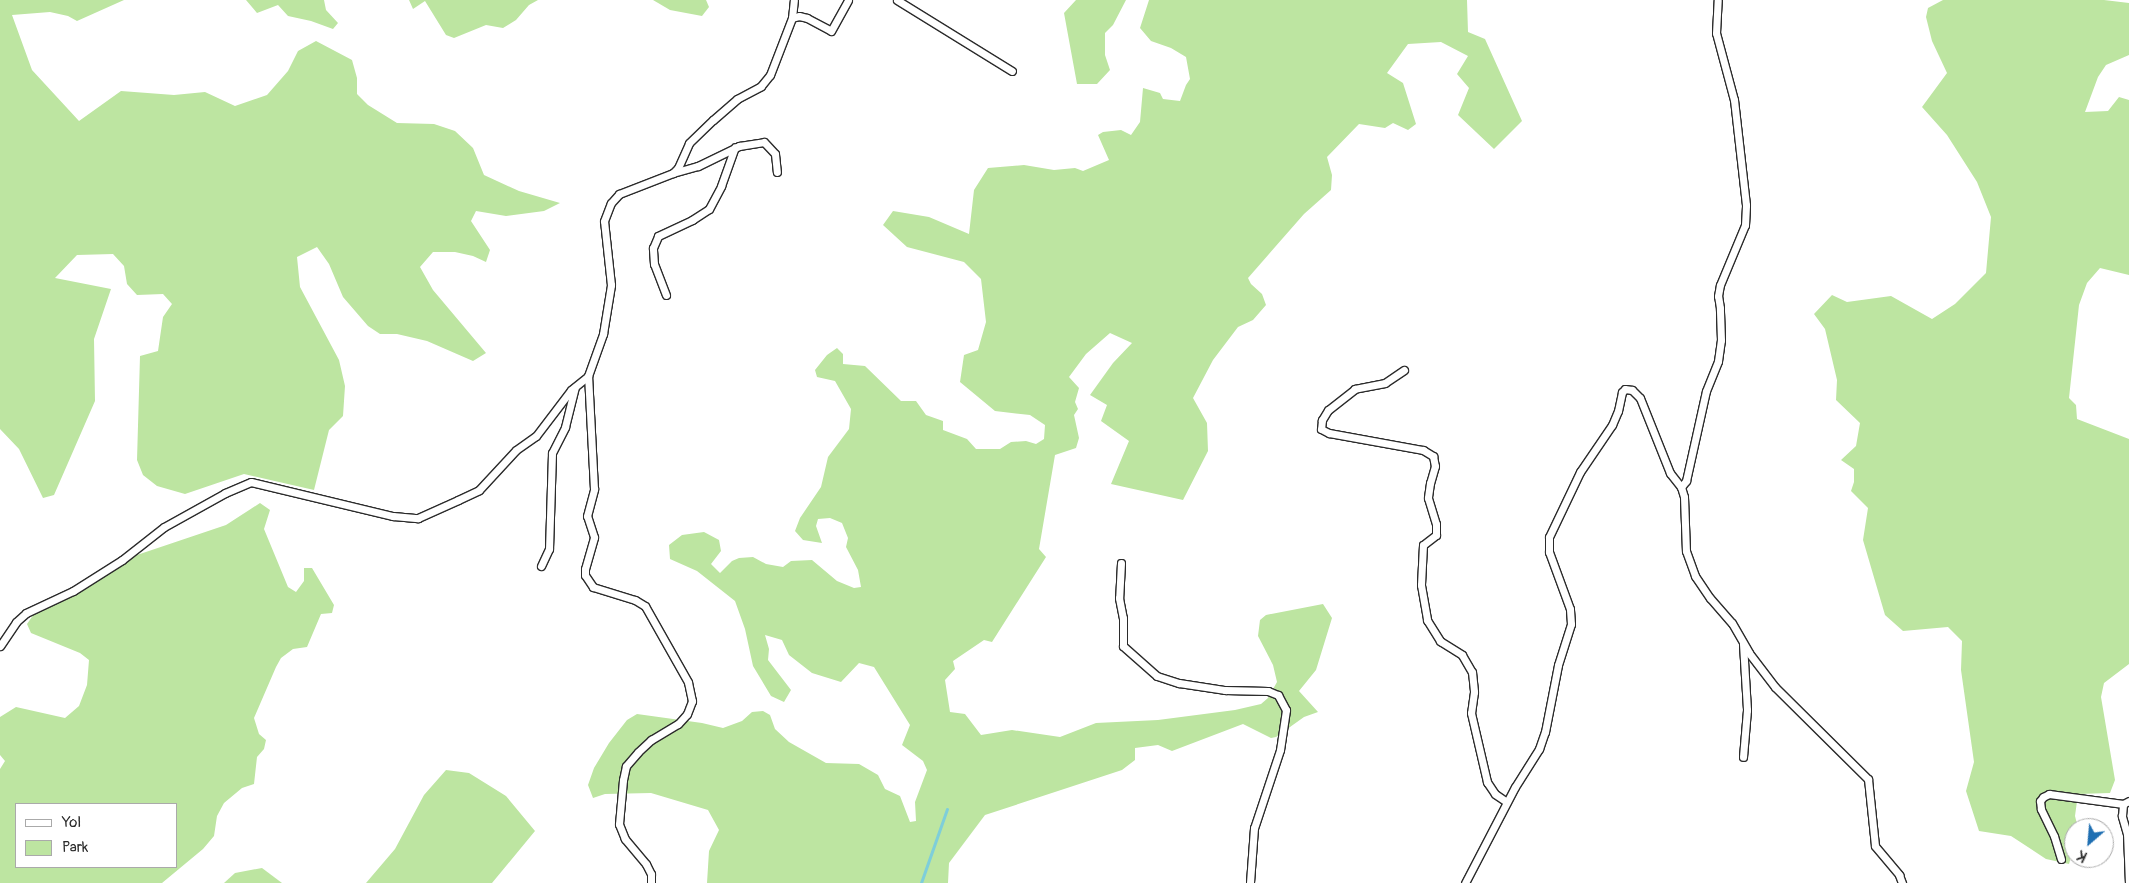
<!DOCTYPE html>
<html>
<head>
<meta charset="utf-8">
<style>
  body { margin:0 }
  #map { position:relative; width:2129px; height:883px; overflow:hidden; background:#fff; font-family:Pangolin,sans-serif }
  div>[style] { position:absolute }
  .green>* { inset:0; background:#bde5a1 }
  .stream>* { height:2.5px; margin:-1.25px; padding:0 1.25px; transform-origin:1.25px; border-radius:1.25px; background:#7eceda }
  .roads { filter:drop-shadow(1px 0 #2b2b2b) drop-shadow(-1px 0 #2b2b2b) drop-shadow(0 1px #2b2b2b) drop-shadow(0 -1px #2b2b2b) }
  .street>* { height:7px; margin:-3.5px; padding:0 3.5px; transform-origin:3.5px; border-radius:3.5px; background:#fff }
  span { translate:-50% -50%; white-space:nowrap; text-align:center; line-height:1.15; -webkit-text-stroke:4.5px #fff; paint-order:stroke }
  .legend { position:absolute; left:15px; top:803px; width:162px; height:65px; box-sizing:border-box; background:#fff; border:1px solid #aaa; margin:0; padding:6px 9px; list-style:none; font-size:15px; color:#2b2b2b }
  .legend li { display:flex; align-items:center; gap:10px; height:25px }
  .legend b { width:25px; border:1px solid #aaa }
  .north { position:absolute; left:2064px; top:818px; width:50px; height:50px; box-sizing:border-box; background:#fff; border:1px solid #aaa; border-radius:50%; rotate:207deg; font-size:14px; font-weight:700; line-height:20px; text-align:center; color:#2b2b2b }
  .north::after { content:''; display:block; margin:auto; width:18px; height:22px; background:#1f6fb2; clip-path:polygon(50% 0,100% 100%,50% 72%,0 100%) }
</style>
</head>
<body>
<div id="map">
  <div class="green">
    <i style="clip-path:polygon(0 0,124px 0,77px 21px,68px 16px,50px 12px,12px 15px,32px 70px,79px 121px,121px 91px,174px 95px,205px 92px,235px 106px,267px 95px,288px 71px,298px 51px,316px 41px,352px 60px,357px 78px,357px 94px,368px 105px,397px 123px,434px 124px,455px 131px,473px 148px,484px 175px,519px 191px,560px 203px,544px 211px,506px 216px,476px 211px,471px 221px,490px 250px,486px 262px,473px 256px,455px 252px,433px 252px,420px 267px,433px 290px,486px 353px,473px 361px,427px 341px,397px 334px,380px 334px,368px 326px,343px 297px,329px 264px,317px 247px,297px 257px,300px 287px,339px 360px,345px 386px,343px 416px,329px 430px,314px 490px,244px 474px,185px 494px,157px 486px,143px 475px,137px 460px,140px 356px,158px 351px,163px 317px,172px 304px,163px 294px,137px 295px,127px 284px,124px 266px,113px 254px,77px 255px,55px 278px,111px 289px,94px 339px,95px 401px,54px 495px,43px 498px,19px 449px,0 429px)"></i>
    <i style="clip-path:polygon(246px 0,324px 0,326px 10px,338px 23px,333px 29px,311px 21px,288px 16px,278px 5px,257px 13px)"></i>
    <i style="clip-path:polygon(409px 0,538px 0,529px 5px,516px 20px,503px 28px,486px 25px,454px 38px,446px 35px,425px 1px,413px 9px)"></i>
    <i style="clip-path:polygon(653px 0,706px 0,709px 7px,702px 16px,670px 10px)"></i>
    <i style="clip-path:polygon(1076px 0,1126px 0,1113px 25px,1105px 33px,1105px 55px,1110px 70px,1097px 84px,1077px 84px,1064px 13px)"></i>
    <i style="clip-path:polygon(1149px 0,1467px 0,1468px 32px,1485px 39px,1522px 121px,1494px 149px,1458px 115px,1469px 88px,1457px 74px,1468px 56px,1441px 42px,1408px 44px,1387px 73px,1403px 83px,1416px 124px,1408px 130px,1393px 123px,1385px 128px,1359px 124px,1327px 157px,1332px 175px,1331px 190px,1304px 214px,1248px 278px,1251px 284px,1262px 294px,1266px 305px,1253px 320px,1238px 327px,1213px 360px,1193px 398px,1207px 423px,1208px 451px,1183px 500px,1111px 484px,1129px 441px,1101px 421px,1107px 405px,1090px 395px,1113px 363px,1132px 343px,1110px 333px,1086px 354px,1069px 377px,1079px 388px,1075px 402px,1078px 409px,1074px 415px,1079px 438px,1076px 448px,1055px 455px,1039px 549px,1046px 557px,992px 642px,984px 640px,953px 661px,955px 669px,945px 680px,950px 712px,965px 714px,981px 735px,1012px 730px,1060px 737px,1096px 723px,1158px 720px,1235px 710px,1261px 704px,1268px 698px,1277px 682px,1273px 665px,1258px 636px,1260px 620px,1266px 615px,1323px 604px,1332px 618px,1316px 670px,1299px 691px,1318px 712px,1304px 717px,1276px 737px,1271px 738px,1243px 724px,1172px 751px,1158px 745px,1135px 748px,1135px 760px,1122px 770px,985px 815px,949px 863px,948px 883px,707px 883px,709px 851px,719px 830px,708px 810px,651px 793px,605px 794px,593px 798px,588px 785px,594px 768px,609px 743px,627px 720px,637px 714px,702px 723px,723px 728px,742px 721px,752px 712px,763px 711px,770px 715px,775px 729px,789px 742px,826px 763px,859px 764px,878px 775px,885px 789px,900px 796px,910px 822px,916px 821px,915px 802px,927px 770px,923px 761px,902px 745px,910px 725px,874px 667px,859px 663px,841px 682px,812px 673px,789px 655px,782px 640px,765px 635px,769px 649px,768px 660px,791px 690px,784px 702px,771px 696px,753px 666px,745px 629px,735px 601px,697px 571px,670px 559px,669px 545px,682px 535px,704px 532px,719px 540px,721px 551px,711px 564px,720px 573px,732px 561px,739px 558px,753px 557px,766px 564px,783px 567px,791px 561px,812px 560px,837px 581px,854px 588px,861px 587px,858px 570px,846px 547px,848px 538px,842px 523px,830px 518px,818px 519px,816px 526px,822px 543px,803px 540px,795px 531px,800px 518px,821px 487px,828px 457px,849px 429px,851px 409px,835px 381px,817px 377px,815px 370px,827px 355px,837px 348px,843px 354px,843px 364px,865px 366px,901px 401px,916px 401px,926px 415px,943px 421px,943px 430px,967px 439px,976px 449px,1000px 449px,1011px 442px,1026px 441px,1036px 444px,1044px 439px,1045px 425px,1030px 415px,995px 411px,960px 382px,964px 355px,978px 350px,986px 322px,981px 279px,964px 262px,907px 247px,883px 225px,893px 211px,929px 217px,969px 234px,974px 190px,988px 168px,1024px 165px,1054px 170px,1075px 168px,1083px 171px,1109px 160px,1098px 135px,1103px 132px,1121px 130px,1131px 135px,1140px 122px,1143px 88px,1160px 93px,1163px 99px,1180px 101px,1186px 85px,1190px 79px,1186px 57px,1171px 48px,1151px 41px,1140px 28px)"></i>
    <i style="clip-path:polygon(1943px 0,2104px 0,2129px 3px,2129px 55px,2106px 65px,2098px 77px,2085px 112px,2108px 111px,2119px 97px,2129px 100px,2129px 275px,2100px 268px,2087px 283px,2079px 305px,2069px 398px,2076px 405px,2077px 419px,2129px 439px,2129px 664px,2104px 683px,2101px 697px,2115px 780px,2110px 793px,2078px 794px,2075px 816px,2078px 828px,2074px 828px,2074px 846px,2069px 864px,2046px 859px,2011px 836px,1979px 831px,1966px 791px,1974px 762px,1961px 670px,1962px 641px,1948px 627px,1903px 631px,1885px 615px,1863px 540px,1868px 508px,1851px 491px,1854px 482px,1854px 469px,1841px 460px,1856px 446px,1860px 423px,1836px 400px,1837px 380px,1825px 329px,1814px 314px,1832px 295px,1847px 302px,1891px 296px,1932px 319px,1955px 304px,1986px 273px,1991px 217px,1977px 182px,1947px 135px,1922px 107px,1947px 73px,1932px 41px,1926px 17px,1928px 8px)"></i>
    <i style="clip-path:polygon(evenodd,260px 503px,270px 510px,264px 529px,288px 587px,296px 592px,304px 581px,304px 568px,312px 568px,334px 605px,332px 613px,321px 614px,307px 647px,293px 649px,281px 658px,276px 667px,254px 718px,259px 734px,266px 740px,264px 749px,257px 757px,254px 784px,242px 788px,224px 803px,217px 816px,214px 836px,203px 849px,162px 883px,0 883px,0 769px,5px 761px,0 755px,0 717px,16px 707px,65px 718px,79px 706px,87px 685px,89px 660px,80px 653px,31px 633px,27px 624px,34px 614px,80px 592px,134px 556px,226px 525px,260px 503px,16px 804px,176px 804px,176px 867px,16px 867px,16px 804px)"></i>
    <i style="clip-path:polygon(446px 770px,469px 773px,506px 796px,535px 831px,492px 883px,366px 883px,395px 849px,424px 795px)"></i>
    <i style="clip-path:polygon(262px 868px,282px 883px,224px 883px,235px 873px)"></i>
  </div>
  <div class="stream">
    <i style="left:921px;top:883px;width:78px;rotate:-70.6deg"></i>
  </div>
  <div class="roads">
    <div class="street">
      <i style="left:897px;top:0;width:135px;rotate:31.7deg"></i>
      <i style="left:792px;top:18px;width:18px;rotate:-84deg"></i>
      <i style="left:673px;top:173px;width:26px;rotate:-16deg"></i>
      <i style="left:698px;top:166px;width:46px;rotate:-26deg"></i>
      <i style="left:739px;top:146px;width:25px;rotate:-9deg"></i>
      <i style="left:764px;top:142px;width:16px;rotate:47deg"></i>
      <i style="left:775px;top:154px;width:18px;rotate:84deg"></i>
      <i style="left:666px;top:295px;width:33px;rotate:-111deg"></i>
      <i style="left:654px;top:264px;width:16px;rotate:-94deg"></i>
      <i style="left:653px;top:248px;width:13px;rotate:-67deg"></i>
      <i style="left:658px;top:236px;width:38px;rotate:-25deg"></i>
      <i style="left:692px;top:220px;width:20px;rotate:-33deg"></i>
      <i style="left:709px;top:209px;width:26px;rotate:-62deg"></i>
      <i style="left:721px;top:186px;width:41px;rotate:-70.3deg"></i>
      <i style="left:1404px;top:370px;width:23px;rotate:146deg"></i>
      <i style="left:1385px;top:383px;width:31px;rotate:169deg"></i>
      <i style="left:1355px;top:389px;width:34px;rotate:142deg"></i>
      <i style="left:1328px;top:410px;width:12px;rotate:121deg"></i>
      <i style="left:1322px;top:420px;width:9px;rotate:96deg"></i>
      <i style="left:1321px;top:429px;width:9px;rotate:27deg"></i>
      <i style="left:1329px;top:433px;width:96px;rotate:10.3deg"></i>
      <i style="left:1423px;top:450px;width:12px;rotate:31deg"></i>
      <i style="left:1433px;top:456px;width:10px;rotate:79deg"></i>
      <i style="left:1435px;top:466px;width:18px;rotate:106deg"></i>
      <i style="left:1430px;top:483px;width:15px;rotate:98deg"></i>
      <i style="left:1428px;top:498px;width:27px;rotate:73deg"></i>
      <i style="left:1436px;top:524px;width:11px;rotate:90deg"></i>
      <i style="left:1436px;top:535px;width:16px;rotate:142deg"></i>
      <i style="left:1423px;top:545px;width:40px;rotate:92.9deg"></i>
      <i style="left:1421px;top:585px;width:36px;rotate:80deg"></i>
      <i style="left:1427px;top:620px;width:25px;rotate:58deg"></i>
      <i style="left:1440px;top:641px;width:26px;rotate:32deg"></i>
      <i style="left:1462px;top:655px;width:20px;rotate:60deg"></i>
      <i style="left:1472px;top:672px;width:20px;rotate:84deg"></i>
      <i style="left:1474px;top:692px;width:21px;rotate:98deg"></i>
      <i style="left:1471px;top:713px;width:71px;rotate:76.9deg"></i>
      <i style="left:1487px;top:782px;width:14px;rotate:56deg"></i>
      <i style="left:1495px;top:794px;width:14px;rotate:34deg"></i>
      <i style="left:1681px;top:487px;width:8px;rotate:-50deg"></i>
      <i style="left:1686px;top:481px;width:92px;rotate:-77.5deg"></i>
      <i style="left:1706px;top:391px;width:32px;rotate:-68deg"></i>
      <i style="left:1718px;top:361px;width:21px;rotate:-82deg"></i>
      <i style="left:1721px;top:340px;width:32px;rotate:-92deg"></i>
      <i style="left:1720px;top:308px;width:12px;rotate:-99deg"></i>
      <i style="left:1718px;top:296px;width:11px;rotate:-80deg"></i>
      <i style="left:1720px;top:285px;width:65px;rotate:-67.4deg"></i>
      <i style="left:1745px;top:225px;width:20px;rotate:-87deg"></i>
      <i style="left:1746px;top:205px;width:106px;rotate:-96.5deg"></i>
      <i style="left:1734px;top:100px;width:69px;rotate:-105deg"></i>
      <i style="left:1716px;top:33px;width:33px;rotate:-87deg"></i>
      <i style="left:1121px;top:563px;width:35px;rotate:93deg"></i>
      <i style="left:1119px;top:598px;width:20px;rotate:79deg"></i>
      <i style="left:1123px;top:618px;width:28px;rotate:90deg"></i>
      <i style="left:1123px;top:646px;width:45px;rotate:41.4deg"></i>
      <i style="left:1157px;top:676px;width:23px;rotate:18deg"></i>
      <i style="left:1179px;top:683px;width:47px;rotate:8.7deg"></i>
      <i style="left:1225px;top:690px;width:43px;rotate:1.3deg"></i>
      <i style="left:1268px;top:691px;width:11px;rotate:22deg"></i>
      <i style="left:1278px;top:695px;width:17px;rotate:62deg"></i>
      <i style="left:1286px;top:710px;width:40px;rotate:98.5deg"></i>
      <i style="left:1280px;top:750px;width:82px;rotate:108.4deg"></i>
      <i style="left:1254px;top:828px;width:55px;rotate:94.2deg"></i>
      <i style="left:541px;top:566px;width:19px;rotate:-65deg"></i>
      <i style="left:549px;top:549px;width:96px;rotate:-88.2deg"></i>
      <i style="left:552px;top:453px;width:29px;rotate:-63deg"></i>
      <i style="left:565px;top:427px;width:41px;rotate:-76deg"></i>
      <i style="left:1743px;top:644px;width:66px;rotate:86.5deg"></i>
      <i style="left:1747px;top:710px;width:47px;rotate:94.9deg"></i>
      <i style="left:0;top:646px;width:29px;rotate:-56deg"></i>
      <i style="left:16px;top:622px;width:13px;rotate:-42deg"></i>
      <i style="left:26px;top:613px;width:52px;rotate:-25.1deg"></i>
      <i style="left:73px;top:591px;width:58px;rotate:-32.3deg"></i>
      <i style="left:122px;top:560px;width:53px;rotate:-38.2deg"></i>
      <i style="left:164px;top:527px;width:70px;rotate:-29.1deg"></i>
      <i style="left:225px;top:493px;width:28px;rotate:-23deg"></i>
      <i style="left:251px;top:482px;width:146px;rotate:13.5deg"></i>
      <i style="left:393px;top:516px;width:25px;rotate:5deg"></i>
      <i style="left:418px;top:518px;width:44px;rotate:-24.2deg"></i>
      <i style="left:458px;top:500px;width:23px;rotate:-25deg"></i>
      <i style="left:479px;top:490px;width:54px;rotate:-47.2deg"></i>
      <i style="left:516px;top:450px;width:24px;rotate:-35deg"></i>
      <i style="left:536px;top:436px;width:58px;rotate:-52.7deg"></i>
      <i style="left:571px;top:390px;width:22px;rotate:-39deg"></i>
      <i style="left:2061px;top:859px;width:24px;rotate:-107deg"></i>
      <i style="left:2054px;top:836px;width:30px;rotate:-116deg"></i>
      <i style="left:2041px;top:809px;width:8px;rotate:-97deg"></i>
      <i style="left:2040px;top:801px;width:5px;rotate:-53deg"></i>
      <i style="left:2043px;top:797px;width:7px;rotate:-27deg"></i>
      <i style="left:2049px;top:794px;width:75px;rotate:7.7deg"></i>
      <i style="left:651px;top:883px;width:9px;rotate:-90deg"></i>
      <i style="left:651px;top:874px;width:11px;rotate:-117deg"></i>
      <i style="left:646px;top:864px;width:33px;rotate:-130deg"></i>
      <i style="left:625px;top:839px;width:16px;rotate:-112deg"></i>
      <i style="left:619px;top:824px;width:44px;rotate:-84.8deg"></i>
      <i style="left:623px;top:780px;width:14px;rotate:-78deg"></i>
      <i style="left:626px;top:766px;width:18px;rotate:-49deg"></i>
      <i style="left:638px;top:752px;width:18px;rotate:-43deg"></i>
      <i style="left:651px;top:740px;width:31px;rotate:-31deg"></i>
      <i style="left:678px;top:724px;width:13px;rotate:-48deg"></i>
      <i style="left:687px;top:714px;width:14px;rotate:-69deg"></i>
      <i style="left:692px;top:701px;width:19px;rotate:-102deg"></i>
      <i style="left:688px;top:682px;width:87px;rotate:-119.5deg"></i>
      <i style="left:645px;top:606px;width:12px;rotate:-149deg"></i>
      <i style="left:635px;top:600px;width:44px;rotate:-162.8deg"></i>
      <i style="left:593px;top:587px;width:14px;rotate:-124deg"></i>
      <i style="left:585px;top:575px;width:6px;rotate:-90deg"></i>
      <i style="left:585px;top:569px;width:33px;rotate:-74deg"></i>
      <i style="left:594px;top:537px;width:22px;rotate:-108deg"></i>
      <i style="left:587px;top:516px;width:28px;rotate:-75deg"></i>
      <i style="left:594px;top:489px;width:113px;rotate:-93deg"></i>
      <i style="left:588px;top:376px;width:45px;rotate:-70.3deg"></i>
      <i style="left:603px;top:334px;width:50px;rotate:-80.7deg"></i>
      <i style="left:611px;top:285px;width:64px;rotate:-96.2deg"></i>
      <i style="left:604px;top:221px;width:19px;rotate:-69deg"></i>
      <i style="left:611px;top:203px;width:12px;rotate:-48deg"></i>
      <i style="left:619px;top:194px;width:58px;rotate:-21.3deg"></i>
      <i style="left:673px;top:173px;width:7px;rotate:-45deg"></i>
      <i style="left:678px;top:168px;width:27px;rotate:-66deg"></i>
      <i style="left:689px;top:143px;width:33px;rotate:-44deg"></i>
      <i style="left:713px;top:120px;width:32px;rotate:-41deg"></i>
      <i style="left:737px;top:99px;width:27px;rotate:-28deg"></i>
      <i style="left:761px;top:86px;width:14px;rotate:-51deg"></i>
      <i style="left:770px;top:75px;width:61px;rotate:-68.9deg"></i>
      <i style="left:792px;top:18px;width:7px;rotate:-16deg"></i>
      <i style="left:799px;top:16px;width:8px;rotate:14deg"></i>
      <i style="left:807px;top:18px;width:27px;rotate:28deg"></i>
      <i style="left:831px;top:31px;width:35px;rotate:-61deg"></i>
      <i style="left:1465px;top:883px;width:108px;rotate:-62.5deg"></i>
      <i style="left:1515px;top:787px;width:45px;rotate:-57.7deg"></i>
      <i style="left:1539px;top:749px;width:18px;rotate:-71deg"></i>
      <i style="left:1545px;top:732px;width:68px;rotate:-79deg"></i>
      <i style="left:1558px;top:665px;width:43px;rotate:-72.4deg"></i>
      <i style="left:1571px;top:624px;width:15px;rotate:-94deg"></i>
      <i style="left:1570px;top:609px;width:61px;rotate:-110.2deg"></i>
      <i style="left:1549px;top:552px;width:15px;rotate:-90deg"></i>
      <i style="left:1549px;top:537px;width:72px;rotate:-64.5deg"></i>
      <i style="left:1580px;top:472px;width:57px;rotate:-55.8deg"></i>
      <i style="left:1612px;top:425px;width:15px;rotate:-67deg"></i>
      <i style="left:1618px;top:411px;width:19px;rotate:-78deg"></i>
      <i style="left:1622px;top:392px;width:4px;rotate:-45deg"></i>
      <i style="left:1625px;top:389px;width:7px;rotate:8deg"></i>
      <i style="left:1632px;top:390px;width:11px;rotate:45deg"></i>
      <i style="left:1640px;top:398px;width:81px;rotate:68.2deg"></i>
      <i style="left:1670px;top:473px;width:18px;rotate:52deg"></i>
      <i style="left:1681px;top:487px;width:10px;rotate:73deg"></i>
      <i style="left:1684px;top:497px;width:54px;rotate:87.9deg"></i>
      <i style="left:1686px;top:551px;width:27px;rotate:70deg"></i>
      <i style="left:1695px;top:576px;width:27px;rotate:56deg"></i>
      <i style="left:1710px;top:598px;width:33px;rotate:49deg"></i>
      <i style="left:1732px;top:623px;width:34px;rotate:60deg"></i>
      <i style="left:1749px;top:653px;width:43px;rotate:52.6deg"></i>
      <i style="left:1775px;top:687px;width:131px;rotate:44.7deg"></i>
      <i style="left:1868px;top:779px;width:67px;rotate:84deg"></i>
      <i style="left:1875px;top:846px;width:38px;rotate:50deg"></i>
      <i style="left:1899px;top:875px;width:9px;rotate:69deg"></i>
      <i style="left:2129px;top:883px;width:49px;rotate:-92.3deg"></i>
      <i style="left:2127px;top:834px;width:19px;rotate:-106deg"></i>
      <i style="left:2122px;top:816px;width:12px;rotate:-85deg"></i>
      <i style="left:2123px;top:804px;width:7px;rotate:-27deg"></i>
    </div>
  </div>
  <ul class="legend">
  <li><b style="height:6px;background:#fff"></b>Yol</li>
  <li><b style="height:14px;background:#bde5a1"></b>Park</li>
  </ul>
  <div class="north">K</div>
</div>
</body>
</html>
